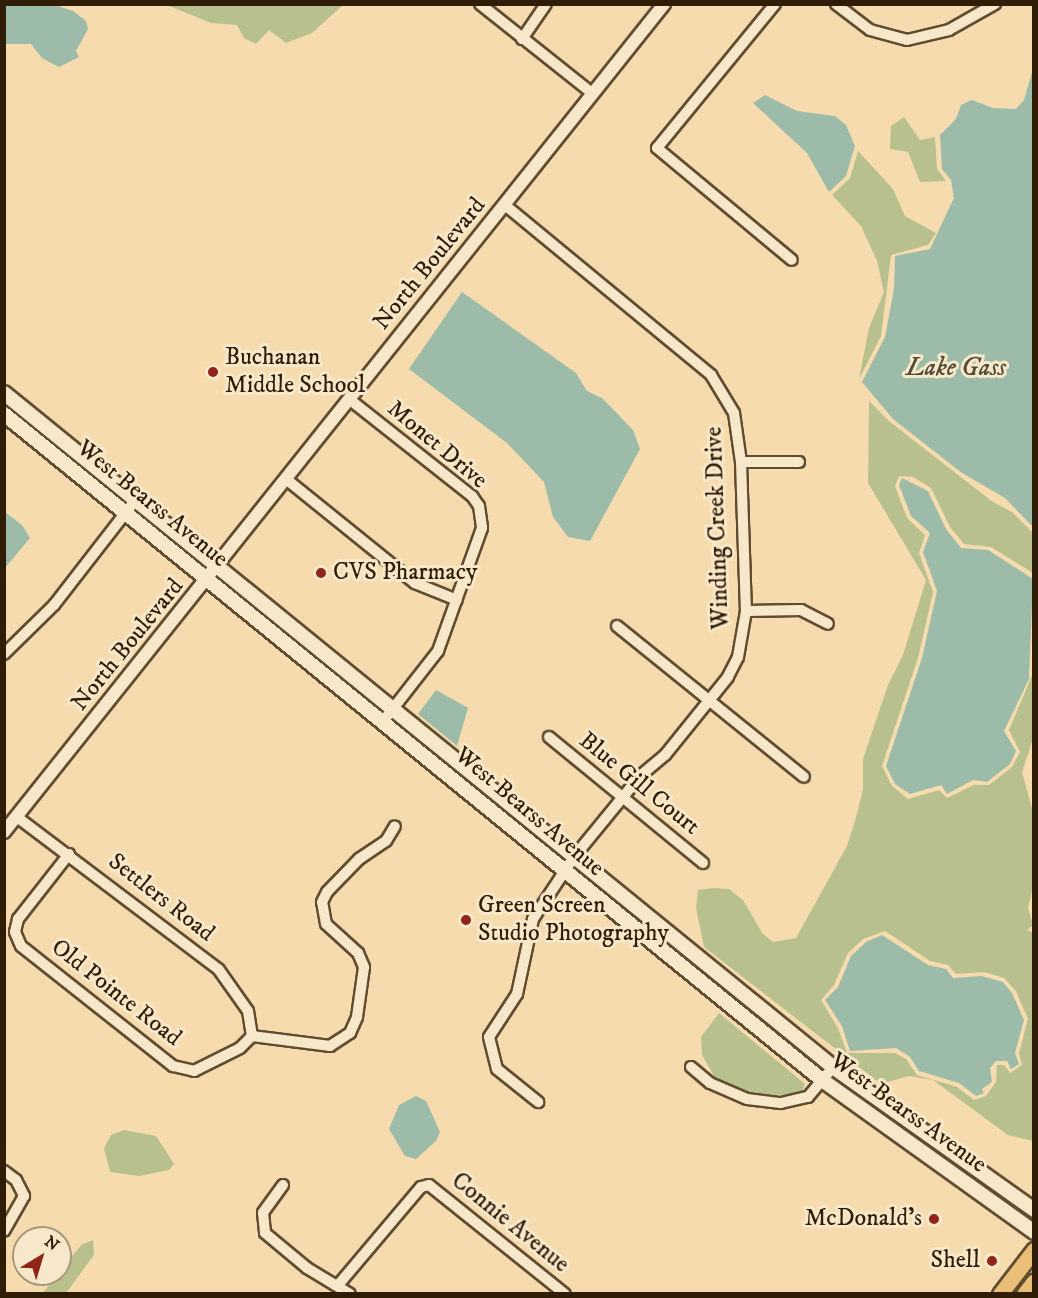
<!DOCTYPE html>
<html>
<head>
<meta charset="utf-8">
<style>
  body { margin:0 }
  #map { position:relative; width:1038px; height:1298px; overflow:hidden; background:#f5dbad; font-family:"IM FELL DW Pica",serif }
  div>[style] { position:absolute }
  .green>* { inset:0; background:#b8c18d }
  .water>* { inset:0; background:#9cbba8 }
  .roads { filter:drop-shadow(2px 0 #614c31) drop-shadow(-2px 0 #614c31) drop-shadow(0 2px #614c31) drop-shadow(0 -2px #614c31) }
  .minor>* { height:10px; margin:-5px; padding:0 5px; transform-origin:5px; border-radius:5px; background:#f8e8ca }
  .tertiary>* { height:12px; margin:-6px; padding:0 6px; transform-origin:6px; border-radius:6px; background:#f8e8ca }
  .secondary>* { height:14px; margin:-7px; padding:0 7px; transform-origin:7px; border-radius:7px; background:#f8e8ca }
  .primary>* { height:15px; margin:-7.5px; padding:0 7.5px; transform-origin:7.5px; border-radius:7.5px; background:#eabe76 }
  .dots>* { width:16px; height:16px; translate:-50% -50%; box-sizing:border-box; border:3px solid #f8e8ca; border-radius:50% }
  span { translate:-50% -50%; white-space:nowrap; text-align:center; line-height:1.15; -webkit-text-stroke:6px #f8e8ca; paint-order:stroke }
  .street-label { font-size:24px; color:#301d08 }
  .poi-label { font-size:24px; color:#301d08 }
  .left { translate:0 -50%; text-align:left }
  .right { translate:-100% -50%; text-align:right }
  .water-label { font-size:26px; color:#504c38; font-style:italic }
  .frame { position:absolute; inset:0; border:6px solid #301d08; pointer-events:none }
  .north { position:absolute; left:12px; top:1226px; width:60px; height:60px; box-sizing:border-box; background:#f8e8ca; border:2px solid #a8977c; border-radius:50%; rotate:38deg; font-size:16px; font-weight:700; line-height:24px; text-align:center; color:#301d08 }
  .north::after { content:''; display:block; margin:auto; width:21px; height:27px; background:#8f2418; clip-path:polygon(50% 0,100% 100%,50% 72%,0 100%) }
</style>
</head>
<body>
<div id="map">
  <div class="green">
    <i style="clip-path:polygon(167px 5px,343px 5px,312px 33px,286px 43px,269px 30px,256px 44px,244px 38px,237px 25px,211px 23px)"></i>
    <i style="clip-path:polygon(904px 117px,920px 140px,935px 137px,937px 169px,946px 181px,920px 182px,908px 152px,890px 149px,891px 126px)"></i>
    <i style="clip-path:polygon(858px 151px,893px 189px,905px 216px,936px 233px,928px 245px,891px 255px,881px 336px,859px 379px,869px 328px,884px 292px,877px 261px,861px 226px,832px 195px,850px 178px)"></i>
    <i style="clip-path:polygon(evenodd,869px 401px,890px 422px,993px 502px,1012px 512px,1033px 533px,1033px 573px,991px 547px,964px 544px,950px 527px,931px 488px,913px 477px,899px 476px,895px 486px,907px 518px,925px 535px,919px 553px,933px 592px,918px 658px,882px 766px,892px 786px,908px 799px,939px 790px,947px 798px,974px 785px,989px 785px,1012px 767px,1020px 752px,1009px 730px,1033px 673px,1033px 739px,1022px 772px,1034px 816px,1033px 886px,1028px 908px,1033px 925px,1027px 930px,1034px 933px,1033px 1141px,1008px 1135px,933px 1080px,909px 1076px,881px 1084px,704px 947px,696px 908px,698px 890px,713px 888px,729px 889px,743px 900px,763px 934px,773px 942px,796px 938px,847px 846px,855px 821px,863px 790px,863px 759px,888px 685px,903px 655px,926px 580px,868px 483px,869px 401px,885px 931px,930px 961px,948px 965px,956px 974px,984px 972px,1004px 978px,1016px 991px,1028px 1019px,1019px 1053px,1022px 1065px,1010px 1073px,1004px 1065px,997px 1065px,996px 1082px,986px 1096px,974px 1100px,957px 1087px,917px 1075px,906px 1059px,895px 1053px,847px 1053px,838px 1028px,821px 1000px,834px 985px,848px 953px,863px 939px,885px 931px)"></i>
    <i style="clip-path:polygon(719px 1013px,805px 1084px,801px 1094px,751px 1096px,717px 1081px,702px 1055px,701px 1037px)"></i>
    <i style="clip-path:polygon(124px 1130px,156px 1136px,174px 1164px,169px 1170px,139px 1176px,110px 1172px,104px 1148px,111px 1135px)"></i>
    <i style="clip-path:polygon(93px 1240px,94px 1255px,66px 1293px,43px 1293px,81px 1245px)"></i>
  </div>
  <div class="water">
    <i style="clip-path:polygon(4px 5px,55px 5px,73px 11px,86px 21px,88px 29px,76px 51px,79px 57px,59px 67px,42px 58px,31px 44px,5px 44px)"></i>
    <i style="clip-path:polygon(1033px 69px,1033px 527px,1005px 498px,962px 473px,893px 419px,862px 382px,885px 337px,894px 289px,895px 256px,930px 249px,954px 198px,951px 180px,942px 169px,940px 135px,956px 119px,961px 105px,972px 100px,993px 108px,1016px 109px,1024px 100px)"></i>
    <i style="clip-path:polygon(765px 95px,797px 111px,835px 116px,846px 125px,855px 146px,846px 176px,829px 192px,807px 153px,753px 103px)"></i>
    <i style="clip-path:polygon(462px 292px,576px 373px,587px 391px,602px 398px,633px 430px,640px 449px,590px 541px,568px 537px,553px 517px,544px 482px,507px 443px,409px 369px)"></i>
    <i style="clip-path:polygon(902px 478px,928px 491px,946px 529px,961px 548px,988px 550px,1033px 579px,1029px 679px,1004px 731px,1016px 751px,1010px 764px,987px 782px,973px 780px,947px 794px,941px 785px,910px 794px,895px 784px,886px 766px,922px 658px,937px 591px,923px 552px,930px 533px,911px 516px,899px 485px)"></i>
    <i style="clip-path:polygon(5px 512px,22px 525px,30px 538px,5px 568px)"></i>
    <i style="clip-path:polygon(436px 690px,468px 708px,457px 746px,418px 714px)"></i>
    <i style="clip-path:polygon(882px 935px,928px 965px,946px 969px,953px 978px,982px 976px,1003px 982px,1012px 993px,1024px 1020px,1015px 1053px,1019px 1064px,1011px 1069px,1007px 1061px,996px 1061px,990px 1068px,992px 1082px,982px 1089px,984px 1093px,976px 1096px,959px 1083px,919px 1071px,910px 1057px,896px 1048px,850px 1051px,842px 1026px,825px 1000px,838px 987px,851px 956px,866px 942px)"></i>
    <i style="clip-path:polygon(416px 1096px,426px 1101px,440px 1132px,436px 1141px,416px 1159px,405px 1156px,389px 1129px,399px 1105px)"></i>
  </div>
  <div class="roads">
    <div class="minor">
      <i style="left:480px;top:4px;width:144px;rotate:38.5deg"></i>
      <i style="left:775px;top:4px;width:186px;rotate:129.3deg"></i>
      <i style="left:657px;top:148px;width:175px;rotate:39.7deg"></i>
      <i style="left:836px;top:4px;width:43px;rotate:37.4deg"></i>
      <i style="left:870px;top:30px;width:38px;rotate:15deg"></i>
      <i style="left:907px;top:40px;width:43px;rotate:-13.4deg"></i>
      <i style="left:949px;top:30px;width:53px;rotate:-29.5deg"></i>
      <i style="left:522px;top:39px;width:42px;rotate:-55.6deg"></i>
      <i style="left:505px;top:205px;width:267px;rotate:39.5deg"></i>
      <i style="left:711px;top:375px;width:44px;rotate:58.8deg"></i>
      <i style="left:734px;top:413px;width:49px;rotate:81.9deg"></i>
      <i style="left:741px;top:462px;width:149px;rotate:88.1deg"></i>
      <i style="left:746px;top:611px;width:47px;rotate:99.9deg"></i>
      <i style="left:738px;top:657px;width:22px;rotate:117deg"></i>
      <i style="left:728px;top:677px;width:100px;rotate:128.9deg"></i>
      <i style="left:665px;top:755px;width:31px;rotate:140deg"></i>
      <i style="left:641px;top:775px;width:106px;rotate:129.3deg"></i>
      <i style="left:574px;top:857px;width:74px;rotate:123.5deg"></i>
      <i style="left:533px;top:919px;width:77px;rotate:102deg"></i>
      <i style="left:517px;top:994px;width:51px;rotate:123.1deg"></i>
      <i style="left:489px;top:1037px;width:33px;rotate:76deg"></i>
      <i style="left:497px;top:1069px;width:53px;rotate:38.8deg"></i>
      <i style="left:349px;top:399px;width:157px;rotate:38.3deg"></i>
      <i style="left:472px;top:496px;width:12px;rotate:55deg"></i>
      <i style="left:479px;top:506px;width:22px;rotate:82deg"></i>
      <i style="left:482px;top:528px;width:131px;rotate:109.7deg"></i>
      <i style="left:438px;top:651px;width:88px;rotate:128deg"></i>
      <i style="left:741px;top:462px;width:58px"></i>
      <i style="left:286px;top:479px;width:166px;rotate:38.9deg"></i>
      <i style="left:415px;top:583px;width:45px;rotate:22deg"></i>
      <i style="left:746px;top:611px;width:55px;rotate:-1deg"></i>
      <i style="left:801px;top:610px;width:30px;rotate:27deg"></i>
      <i style="left:617px;top:626px;width:240px;rotate:38.9deg"></i>
      <i style="left:4px;top:654px;width:70px;rotate:-44.4deg"></i>
      <i style="left:54px;top:605px;width:135px;rotate:-52.2deg"></i>
      <i style="left:549px;top:737px;width:199px;rotate:39.3deg"></i>
      <i style="left:17px;top:817px;width:253px;rotate:37.1deg"></i>
      <i style="left:219px;top:970px;width:50px;rotate:54.7deg"></i>
      <i style="left:248px;top:1011px;width:25px;rotate:81deg"></i>
      <i style="left:69px;top:854px;width:83px;rotate:128.1deg"></i>
      <i style="left:18px;top:919px;width:13px;rotate:103deg"></i>
      <i style="left:15px;top:932px;width:15px;rotate:67deg"></i>
      <i style="left:21px;top:946px;width:194px;rotate:38.3deg"></i>
      <i style="left:173px;top:1066px;width:22px;rotate:13deg"></i>
      <i style="left:194px;top:1071px;width:51px;rotate:-26.6deg"></i>
      <i style="left:240px;top:1048px;width:17px;rotate:-45deg"></i>
      <i style="left:252px;top:1036px;width:79px;rotate:7.3deg"></i>
      <i style="left:330px;top:1046px;width:24px;rotate:-33deg"></i>
      <i style="left:350px;top:1033px;width:17px;rotate:-66deg"></i>
      <i style="left:357px;top:1017px;width:50px;rotate:-82deg"></i>
      <i style="left:364px;top:967px;width:15px;rotate:-113deg"></i>
      <i style="left:358px;top:953px;width:43px;rotate:-137.8deg"></i>
      <i style="left:326px;top:924px;width:22px;rotate:-100deg"></i>
      <i style="left:322px;top:902px;width:11px;rotate:-63deg"></i>
      <i style="left:327px;top:892px;width:46px;rotate:-45.9deg"></i>
      <i style="left:359px;top:859px;width:32px;rotate:-34deg"></i>
      <i style="left:386px;top:841px;width:17px;rotate:-59deg"></i>
      <i style="left:691px;top:1067px;width:25px;rotate:40deg"></i>
      <i style="left:710px;top:1083px;width:40px;rotate:23.4deg"></i>
      <i style="left:747px;top:1099px;width:34px;rotate:7deg"></i>
      <i style="left:781px;top:1103px;width:28px;rotate:-13deg"></i>
      <i style="left:808px;top:1097px;width:39px;rotate:-50deg"></i>
      <i style="left:4px;top:1171px;width:15px;rotate:37deg"></i>
      <i style="left:16px;top:1180px;width:18px;rotate:63deg"></i>
      <i style="left:24px;top:1196px;width:40px;rotate:119.7deg"></i>
      <i style="left:283px;top:1185px;width:34px;rotate:126deg"></i>
      <i style="left:263px;top:1213px;width:20px;rotate:84deg"></i>
      <i style="left:265px;top:1233px;width:55px;rotate:39.8deg"></i>
      <i style="left:307px;top:1268px;width:50px;rotate:31.2deg"></i>
      <i style="left:339px;top:1284px;width:127px;rotate:-49.8deg"></i>
      <i style="left:421px;top:1187px;width:8px;rotate:-14deg"></i>
      <i style="left:429px;top:1185px;width:174px;rotate:38.7deg"></i>
    </div>
    <div class="tertiary">
      <i style="left:4px;top:832px;width:1059px;rotate:-51.44deg"></i>
    </div>
    <div class="secondary">
      <i style="left:4px;top:393px;width:1068px;rotate:39.11deg"></i>
      <i style="left:833px;top:1067px;width:247px;rotate:35.4deg"></i>
      <i style="left:4px;top:414px;width:1055px;rotate:39.15deg"></i>
      <i style="left:822px;top:1080px;width:261px;rotate:35.6deg"></i>
    </div>
    <div class="primary">
      <i style="left:1000px;top:1294px;width:56px;rotate:-52.3deg"></i>
      <i style="left:1024px;top:1294px;width:16px;rotate:-52deg"></i>
    </div>
  </div>
  <div class="dots">
    <i style="left:213px;top:372px;background:#8f2418"></i>
    <i style="left:321px;top:573px;background:#8f2418"></i>
    <i style="left:466px;top:920px;background:#8f2418"></i>
    <i style="left:934px;top:1219px;background:#8f2418"></i>
    <i style="left:992px;top:1261px;background:#8f2418"></i>
  </div>
  <div class="street-label">
    <span style="left:430px;top:264px;rotate:-51deg">North Boulevard</span>
    <span style="left:437px;top:445px;rotate:40deg">Monet Drive</span>
    <span style="left:152px;top:504px;rotate:39deg">West Bearss Avenue</span>
    <span style="left:718px;top:528px;rotate:-92deg">Winding Creek Drive</span>
    <span style="left:128px;top:645px;rotate:-51deg">North Boulevard</span>
    <span style="left:639px;top:784px;rotate:39deg">Blue Gill Court</span>
    <span style="left:529px;top:812px;rotate:40deg">West Bearss Avenue</span>
    <span style="left:161px;top:898px;rotate:38deg">Settlers Road</span>
    <span style="left:116px;top:993px;rotate:38deg">Old Pointe Road</span>
    <span style="left:908px;top:1113px;rotate:36deg">West Bearss Avenue</span>
    <span style="left:510px;top:1223px;rotate:39deg">Connie Avenue</span>
  </div>
  <div class="poi-label">
    <span class="left" style="left:225px;top:372px">Buchanan<br>Middle School</span>
    <span class="left" style="left:333px;top:573px">CVS Pharmacy</span>
    <span class="left" style="left:478px;top:920px">Green Screen<br>Studio Photography</span>
    <span class="right" style="left:922px;top:1219px">McDonald's</span>
    <span class="right" style="left:980px;top:1261px">Shell</span>
  </div>
  <div class="water-label">
    <span style="left:956px;top:368px">Lake Gass</span>
  </div>
  <div class="frame"></div>
  <div class="north">N</div>
</div>
</body>
</html>
